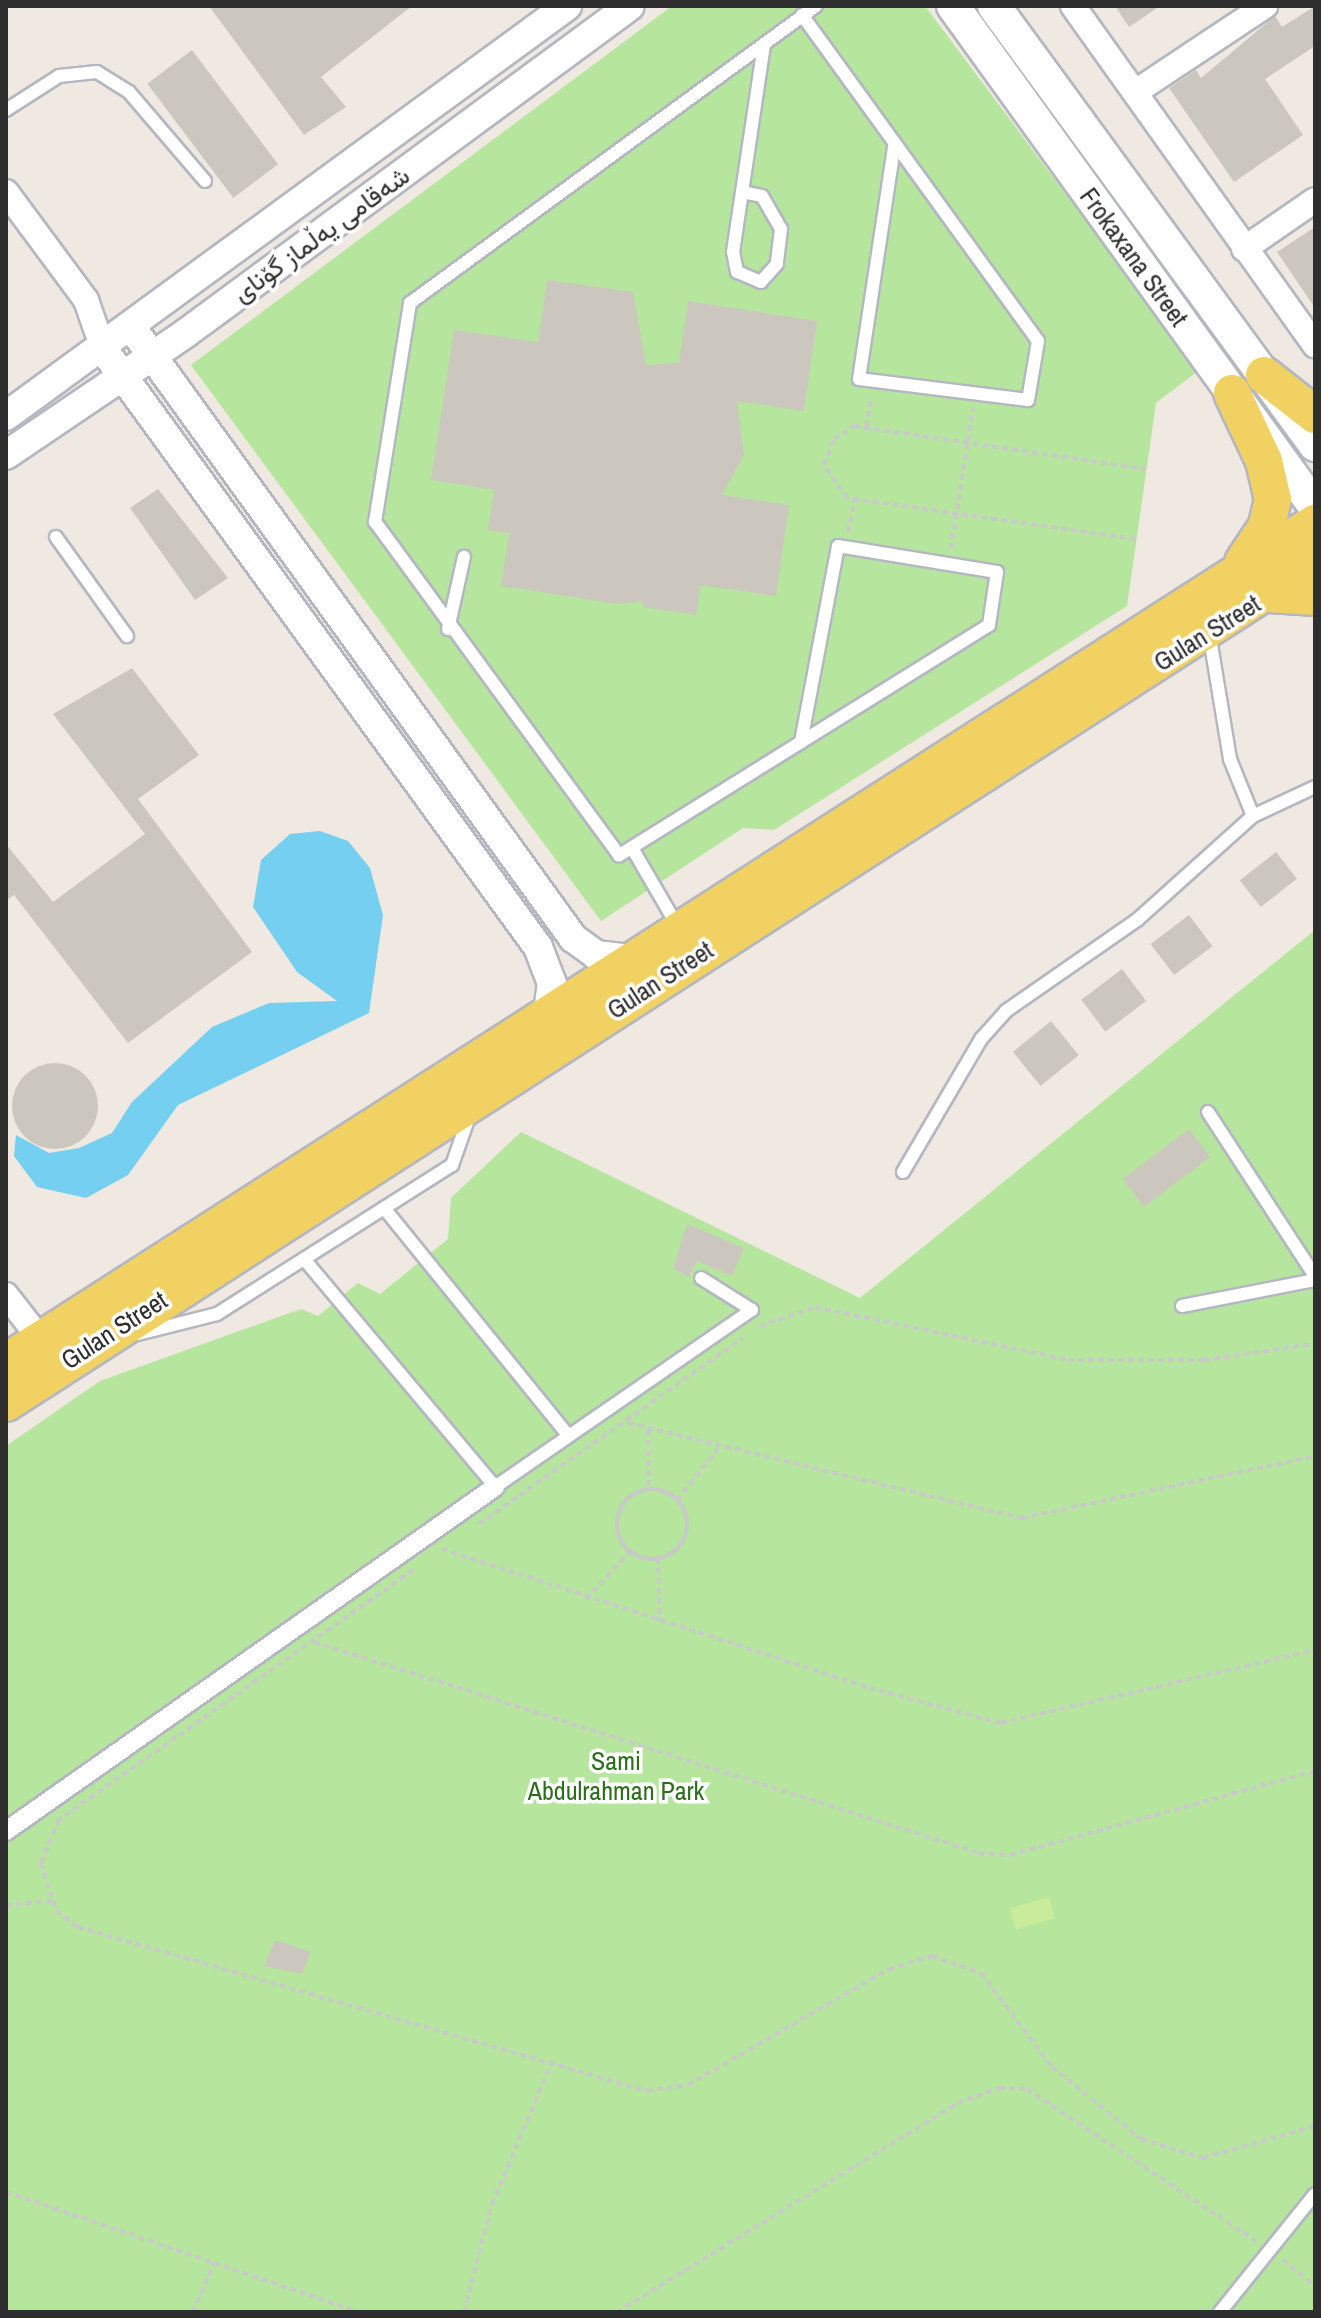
<!DOCTYPE html>
<html>
<head>
<meta charset="utf-8">
<style>
  body { margin:0 }
  #map { position:relative; width:1321px; height:2318px; overflow:hidden; background:#efe9e1; font-family:"Archivo Narrow",Vazirmatn,sans-serif }
  div>[style] { position:absolute }
  .green>* { inset:0; background:#b6e59e }
  .pitch>* { inset:0; background:#c9ec9a; transform-origin:0 0 }
  .water>* { inset:0; background:#75cff0 }
  .building>* { inset:0; background:#cbc7bf; transform-origin:0 0 }
  .round { border-radius:50% }
  .path>* { height:4px; margin-top:-2px; transform-origin:0; background:repeating-linear-gradient(90deg,#c9c9c9 0 6px,transparent 0 10px) }
  .path>.ring { margin:-2px; padding:0; box-sizing:content-box; background:none; border:4px solid #c9c9c9; border-radius:50% }
  .roads { filter:drop-shadow(2px 0 #b4b7c1) drop-shadow(-2px 0 #b4b7c1) drop-shadow(0 2px #b4b7c1) drop-shadow(0 -2px #b4b7c1) }
  .service>* { height:12px; margin:-6px; padding:0 6px; transform-origin:6px; border-radius:6px; background:#fff }
  .pedestrian>* { height:18px; margin:-9px; padding:0 9px; transform-origin:9px; border-radius:9px; background:#fff }
  .minor>* { height:24px; margin:-12px; padding:0 12px; transform-origin:12px; border-radius:12px; background:#fff }
  .tertiary>* { height:28px; margin:-14px; padding:0 14px; transform-origin:14px; border-radius:14px; background:#fff }
  .secondary>* { height:32px; margin:-16px; padding:0 16px; transform-origin:16px; border-radius:16px; background:#fff }
  .primary>* { height:36px; margin:-18px; padding:0 18px; transform-origin:18px; border-radius:18px; background:#f2d163 }
  span { translate:-50% -50%; white-space:nowrap; text-align:center; line-height:1.15; -webkit-text-stroke:7px #fff; paint-order:stroke }
  .street-label { font-size:26px; color:#2e2e2e }
  .park-label { font-size:26px; color:#2c6e1b }
  .frame { position:absolute; inset:0; border:8px solid #2e2e2e; pointer-events:none }
</style>
</head>
<body>
<div id="map">
  <div class="green">
    <i style="clip-path:polygon(672px 6px,925px 6px,1198px 371px,1156px 403px,1127px 606px,774px 830px,743px 828px,601px 921px,191px 365px)"></i>
    <i style="clip-path:polygon(1315px 930px,1315px 2312px,6px 2312px,6px 1446px,100px 1381px,301px 1309px,318px 1316px,358px 1283px,380px 1294px,448px 1239px,451px 1198px,521px 1132px,860px 1298px)"></i>
  </div>
  <div class="pitch">
    <i style="left:1049px;top:1897px;width:22px;height:41px;rotate:74deg"></i>
  </div>
  <div class="water">
    <i style="clip-path:polygon(320px 831px,348px 841px,370px 868px,383px 915px,369px 1013px,178px 1105px,128px 1175px,86px 1198px,37px 1187px,14px 1156px,16px 1135px,49px 1153px,79px 1148px,112px 1133px,132px 1102px,212px 1027px,269px 1003px,337px 1001px,297px 972px,253px 907px,261px 860px,290px 834px)"></i>
  </div>
  <div class="building">
    <i style="clip-path:polygon(209px 6px,412px 6px,321px 77px,346px 107px,304px 135px)"></i>
    <i style="clip-path:polygon(1115px 6px,1160px 6px,1129px 27px)"></i>
    <i style="clip-path:polygon(1315px 6px,1315px 46px,1265px 79px,1303px 135px,1234px 182px,1169px 88px,1196px 70px,1201px 78px,1275px 16px,1282px 27px)"></i>
    <i style="left:192px;top:50px;width:143px;height:56px;rotate:53deg"></i>
    <i style="clip-path:polygon(1315px 227px,1315px 308px,1277px 252px)"></i>
    <i style="clip-path:polygon(547px 280px,633px 292px,646px 365px,679px 363px,688px 301px,817px 321px,804px 411px,737px 401px,744px 455px,722px 495px,789px 505px,776px 596px,701px 585px,696px 615px,642px 607px,643px 601px,618px 604px,501px 586px,509px 533px,488px 530px,494px 490px,431px 480px,454px 330px,538px 342px)"></i>
    <i style="clip-path:polygon(158px 489px,228px 578px,195px 600px,130px 508px)"></i>
    <i style="clip-path:polygon(132px 668px,199px 755px,138px 799px,252px 952px,128px 1043px,14px 895px,6px 901px,6px 844px,53px 902px,145px 834px,53px 714px)"></i>
    <i style="left:1276px;top:852px;width:34px;height:46px;rotate:52deg"></i>
    <i style="left:1189px;top:915px;width:39px;height:48px;rotate:53deg"></i>
    <i style="left:1122px;top:969px;width:40px;height:51px;rotate:53deg"></i>
    <i style="left:1051px;top:1021px;width:44px;height:49px;rotate:51deg"></i>
    <i class="round" style="left:12px;top:1063px;width:86px;height:86px"></i>
    <i style="left:1189px;top:1129px;width:35px;height:83px;rotate:53deg"></i>
    <i style="clip-path:polygon(687px 1224px,744px 1248px,732px 1276px,697px 1261px,689px 1277px,673px 1269px)"></i>
    <i style="clip-path:polygon(275px 1940px,311px 1952px,302px 1974px,264px 1966px)"></i>
  </div>
  <div class="path">
    <i style="left:867px;top:427px;width:31px;rotate:-83deg"></i>
    <i style="left:848px;top:532px;width:34px;rotate:-78deg"></i>
    <i style="left:1136px;top:539px;width:292px;rotate:-171.9deg"></i>
    <i style="left:847px;top:498px;width:40px;rotate:-124.9deg"></i>
    <i style="left:824px;top:465px;width:28px;rotate:-69deg"></i>
    <i style="left:834px;top:439px;width:24px;rotate:-33deg"></i>
    <i style="left:854px;top:426px;width:295px;rotate:8.4deg"></i>
    <i style="left:951px;top:549px;width:143px;rotate:-81.1deg"></i>
    <i style="left:760px;top:1326px;width:58px;rotate:-19.1deg"></i>
    <i style="left:815px;top:1307px;width:258px;rotate:11.8deg"></i>
    <i style="left:1068px;top:1360px;width:136px"></i>
    <i style="left:1204px;top:1360px;width:112px;rotate:-8.2deg"></i>
    <i style="left:628px;top:1423px;width:405px;rotate:13.6deg"></i>
    <i style="left:1022px;top:1518px;width:299px;rotate:-11.9deg"></i>
    <i style="left:648px;top:1430px;width:59px;rotate:89deg"></i>
    <i class="ring" style="left:617px;top:1489px;width:66px;height:66px"></i>
    <i style="left:677px;top:1500px;width:65px;rotate:-51.2deg"></i>
    <i style="left:479px;top:1524px;width:323px;rotate:-35.2deg"></i>
    <i style="left:442px;top:1549px;width:449px;rotate:18deg"></i>
    <i style="left:869px;top:1688px;width:137px;rotate:14.9deg"></i>
    <i style="left:1001px;top:1723px;width:322px;rotate:-13.1deg"></i>
    <i style="left:658px;top:1558px;width:64px;rotate:88.2deg"></i>
    <i style="left:413px;top:1570px;width:433px;rotate:144.8deg"></i>
    <i style="left:59px;top:1820px;width:47px;rotate:112.7deg"></i>
    <i style="left:41px;top:1863px;width:50px;rotate:72.6deg"></i>
    <i style="left:56px;top:1911px;width:27px;rotate:36deg"></i>
    <i style="left:78px;top:1927px;width:592px;rotate:16.08deg"></i>
    <i style="left:647px;top:2091px;width:41px;rotate:-8.3deg"></i>
    <i style="left:688px;top:2085px;width:232px;rotate:-30deg"></i>
    <i style="left:889px;top:1969px;width:45px;rotate:-16.8deg"></i>
    <i style="left:932px;top:1956px;width:52px;rotate:19.1deg"></i>
    <i style="left:981px;top:1973px;width:118px;rotate:52.9deg"></i>
    <i style="left:1052px;top:2067px;width:114px;rotate:39deg"></i>
    <i style="left:1141px;top:2139px;width:65px;rotate:17deg"></i>
    <i style="left:1203px;top:2158px;width:116px;rotate:-15.9deg"></i>
    <i style="left:586px;top:1599px;width:66px;rotate:-46.8deg"></i>
    <i style="left:314px;top:1642px;width:698px;rotate:17.6deg"></i>
    <i style="left:979px;top:1853px;width:31px;rotate:4deg"></i>
    <i style="left:1010px;top:1855px;width:316px;rotate:-15.4deg"></i>
    <i style="left:6px;top:1905px;width:45px;rotate:-5.1deg"></i>
    <i style="left:6px;top:2192px;width:372px;rotate:18.8deg"></i>
    <i style="left:1283px;top:2260px;width:41px;rotate:39.1deg"></i>
    <i style="left:193px;top:2312px;width:53px;rotate:-66.8deg"></i>
    <i style="left:464px;top:2312px;width:112px;rotate:-75.5deg"></i>
    <i style="left:492px;top:2204px;width:150px;rotate:-67.2deg"></i>
    <i style="left:617px;top:2312px;width:400px;rotate:-31.5deg"></i>
    <i style="left:958px;top:2103px;width:44px;rotate:-20.1deg"></i>
    <i style="left:999px;top:2088px;width:28px;rotate:2deg"></i>
    <i style="left:1027px;top:2089px;width:275px;rotate:33.6deg"></i>
  </div>
  <div class="roads">
    <div class="service">
      <i style="left:802px;top:15px;width:402px;rotate:54.1deg"></i>
      <i style="left:1038px;top:341px;width:60px;rotate:99.6deg"></i>
      <i style="left:1028px;top:400px;width:170px;rotate:-172.9deg"></i>
      <i style="left:859px;top:379px;width:235px;rotate:-81.4deg"></i>
      <i style="left:6px;top:110px;width:63px;rotate:-32.7deg"></i>
      <i style="left:59px;top:76px;width:38px;rotate:-6deg"></i>
      <i style="left:97px;top:72px;width:38px;rotate:32deg"></i>
      <i style="left:129px;top:92px;width:117px;rotate:49.5deg"></i>
      <i style="left:742px;top:192px;width:20px;rotate:11deg"></i>
      <i style="left:762px;top:196px;width:38px;rotate:60deg"></i>
      <i style="left:781px;top:229px;width:35px;rotate:97deg"></i>
      <i style="left:777px;top:264px;width:24px;rotate:132deg"></i>
      <i style="left:761px;top:282px;width:26px;rotate:-157deg"></i>
      <i style="left:737px;top:272px;width:20px;rotate:-101deg"></i>
      <i style="left:733px;top:252px;width:61px;rotate:-81.5deg"></i>
      <i style="left:742px;top:192px;width:150px;rotate:-81.5deg"></i>
      <i style="left:56px;top:537px;width:122px;rotate:54.4deg"></i>
      <i style="left:448px;top:629px;width:74px;rotate:-77.5deg"></i>
      <i style="left:801px;top:742px;width:199px;rotate:-79.3deg"></i>
      <i style="left:838px;top:546px;width:161px;rotate:9.3deg"></i>
      <i style="left:997px;top:572px;width:54px;rotate:98.6deg"></i>
      <i style="left:989px;top:625px;width:436px;rotate:148.1deg"></i>
      <i style="left:619px;top:855px;width:413px;rotate:-126.2deg"></i>
      <i style="left:375px;top:522px;width:222px;rotate:-80.9deg"></i>
      <i style="left:410px;top:303px;width:503px;rotate:-36.19deg"></i>
      <i style="left:1253px;top:816px;width:68px;rotate:-25.1deg"></i>
      <i style="left:632px;top:848px;width:91px;rotate:59.8deg"></i>
      <i style="left:1208px;top:1112px;width:196px;rotate:56.9deg"></i>
      <i style="left:903px;top:1172px;width:154px;rotate:-59.6deg"></i>
      <i style="left:981px;top:1039px;width:38px;rotate:-48deg"></i>
      <i style="left:1006px;top:1011px;width:160px;rotate:-34.8deg"></i>
      <i style="left:1137px;top:920px;width:156px;rotate:-41.9deg"></i>
      <i style="left:1253px;top:816px;width:61px;rotate:-112deg"></i>
      <i style="left:1230px;top:759px;width:129px;rotate:-99.4deg"></i>
      <i style="left:384px;top:1208px;width:289px;rotate:51deg"></i>
      <i style="left:304px;top:1259px;width:297px;rotate:50deg"></i>
      <i style="left:495px;top:1487px;width:312px;rotate:-34.6deg"></i>
      <i style="left:752px;top:1310px;width:60px;rotate:-147.9deg"></i>
      <i style="left:1182px;top:1306px;width:136px;rotate:-11.1deg"></i>
      <i style="left:138px;top:1334px;width:81px;rotate:-14.2deg"></i>
      <i style="left:217px;top:1314px;width:278px;rotate:-32.4deg"></i>
      <i style="left:452px;top:1165px;width:54px;rotate:-70.6deg"></i>
      <i style="left:1220px;top:2312px;width:151px;rotate:-51.2deg"></i>
    </div>
    <div class="pedestrian">
      <i style="left:6px;top:1831px;width:598px;rotate:-35.13deg"></i>
    </div>
    <div class="minor">
      <i style="left:1073px;top:6px;width:417px;rotate:54.5deg"></i>
      <i style="left:1137px;top:91px;width:154px;rotate:-33.6deg"></i>
      <i style="left:6px;top:192px;width:134px;rotate:53.5deg"></i>
      <i style="left:86px;top:300px;width:52px;rotate:70.9deg"></i>
      <i style="left:1244px;top:249px;width:86px;rotate:-34.6deg"></i>
      <i style="left:6px;top:1295px;width:57px;rotate:52.1deg"></i>
    </div>
    <div class="tertiary">
      <i style="left:132px;top:328px;width:753px;rotate:54.13deg"></i>
      <i style="left:573px;top:938px;width:29px;rotate:36deg"></i>
      <i style="left:596px;top:955px;width:43px;rotate:6.6deg"></i>
      <i style="left:103px;top:349px;width:739px;rotate:53.97deg"></i>
      <i style="left:538px;top:947px;width:39px;rotate:69deg"></i>
      <i style="left:552px;top:983px;width:34px;rotate:98deg"></i>
      <i style="left:6px;top:416px;width:695px;rotate:-36.16deg"></i>
      <i style="left:6px;top:455px;width:217px;rotate:-34.1deg"></i>
      <i style="left:186px;top:333px;width:551px;rotate:-36.37deg"></i>
    </div>
    <div class="secondary">
      <i style="left:953px;top:6px;width:618px;rotate:54.15deg"></i>
      <i style="left:994px;top:6px;width:544px;rotate:53.83deg"></i>
    </div>
    <div class="primary">
      <i style="left:1264px;top:375px;width:65px;rotate:38.1deg"></i>
      <i style="left:1232px;top:393px;width:75px;rotate:64.8deg"></i>
      <i style="left:1264px;top:461px;width:39px;rotate:77deg"></i>
      <i style="left:1273px;top:499px;width:28px;rotate:103deg"></i>
      <i style="left:1267px;top:526px;width:43px;rotate:123.7deg"></i>
      <i style="left:1270px;top:594px;width:45px;rotate:3.8deg"></i>
      <i style="left:6px;top:1362px;width:1555px;rotate:-32.66deg"></i>
      <i style="left:6px;top:1403px;width:1557px;rotate:-32.78deg"></i>
    </div>
  </div>
  <div class="street-label">
    <span style="left:321px;top:234px;rotate:-36deg">شەقامی یەڵماز گۆنای</span>
    <span style="left:1134px;top:257px;rotate:54deg">Frokaxana Street</span>
    <span style="left:1207px;top:633px;rotate:-32deg">Gulan Street</span>
    <span style="left:660px;top:980px;rotate:-33deg">Gulan Street</span>
    <span style="left:114px;top:1330px;rotate:-33deg">Gulan Street</span>
  </div>
  <div class="park-label">
    <span style="left:616px;top:1776px">Sami<br>Abdulrahman Park</span>
  </div>
  <div class="frame"></div>
</div>
</body>
</html>
